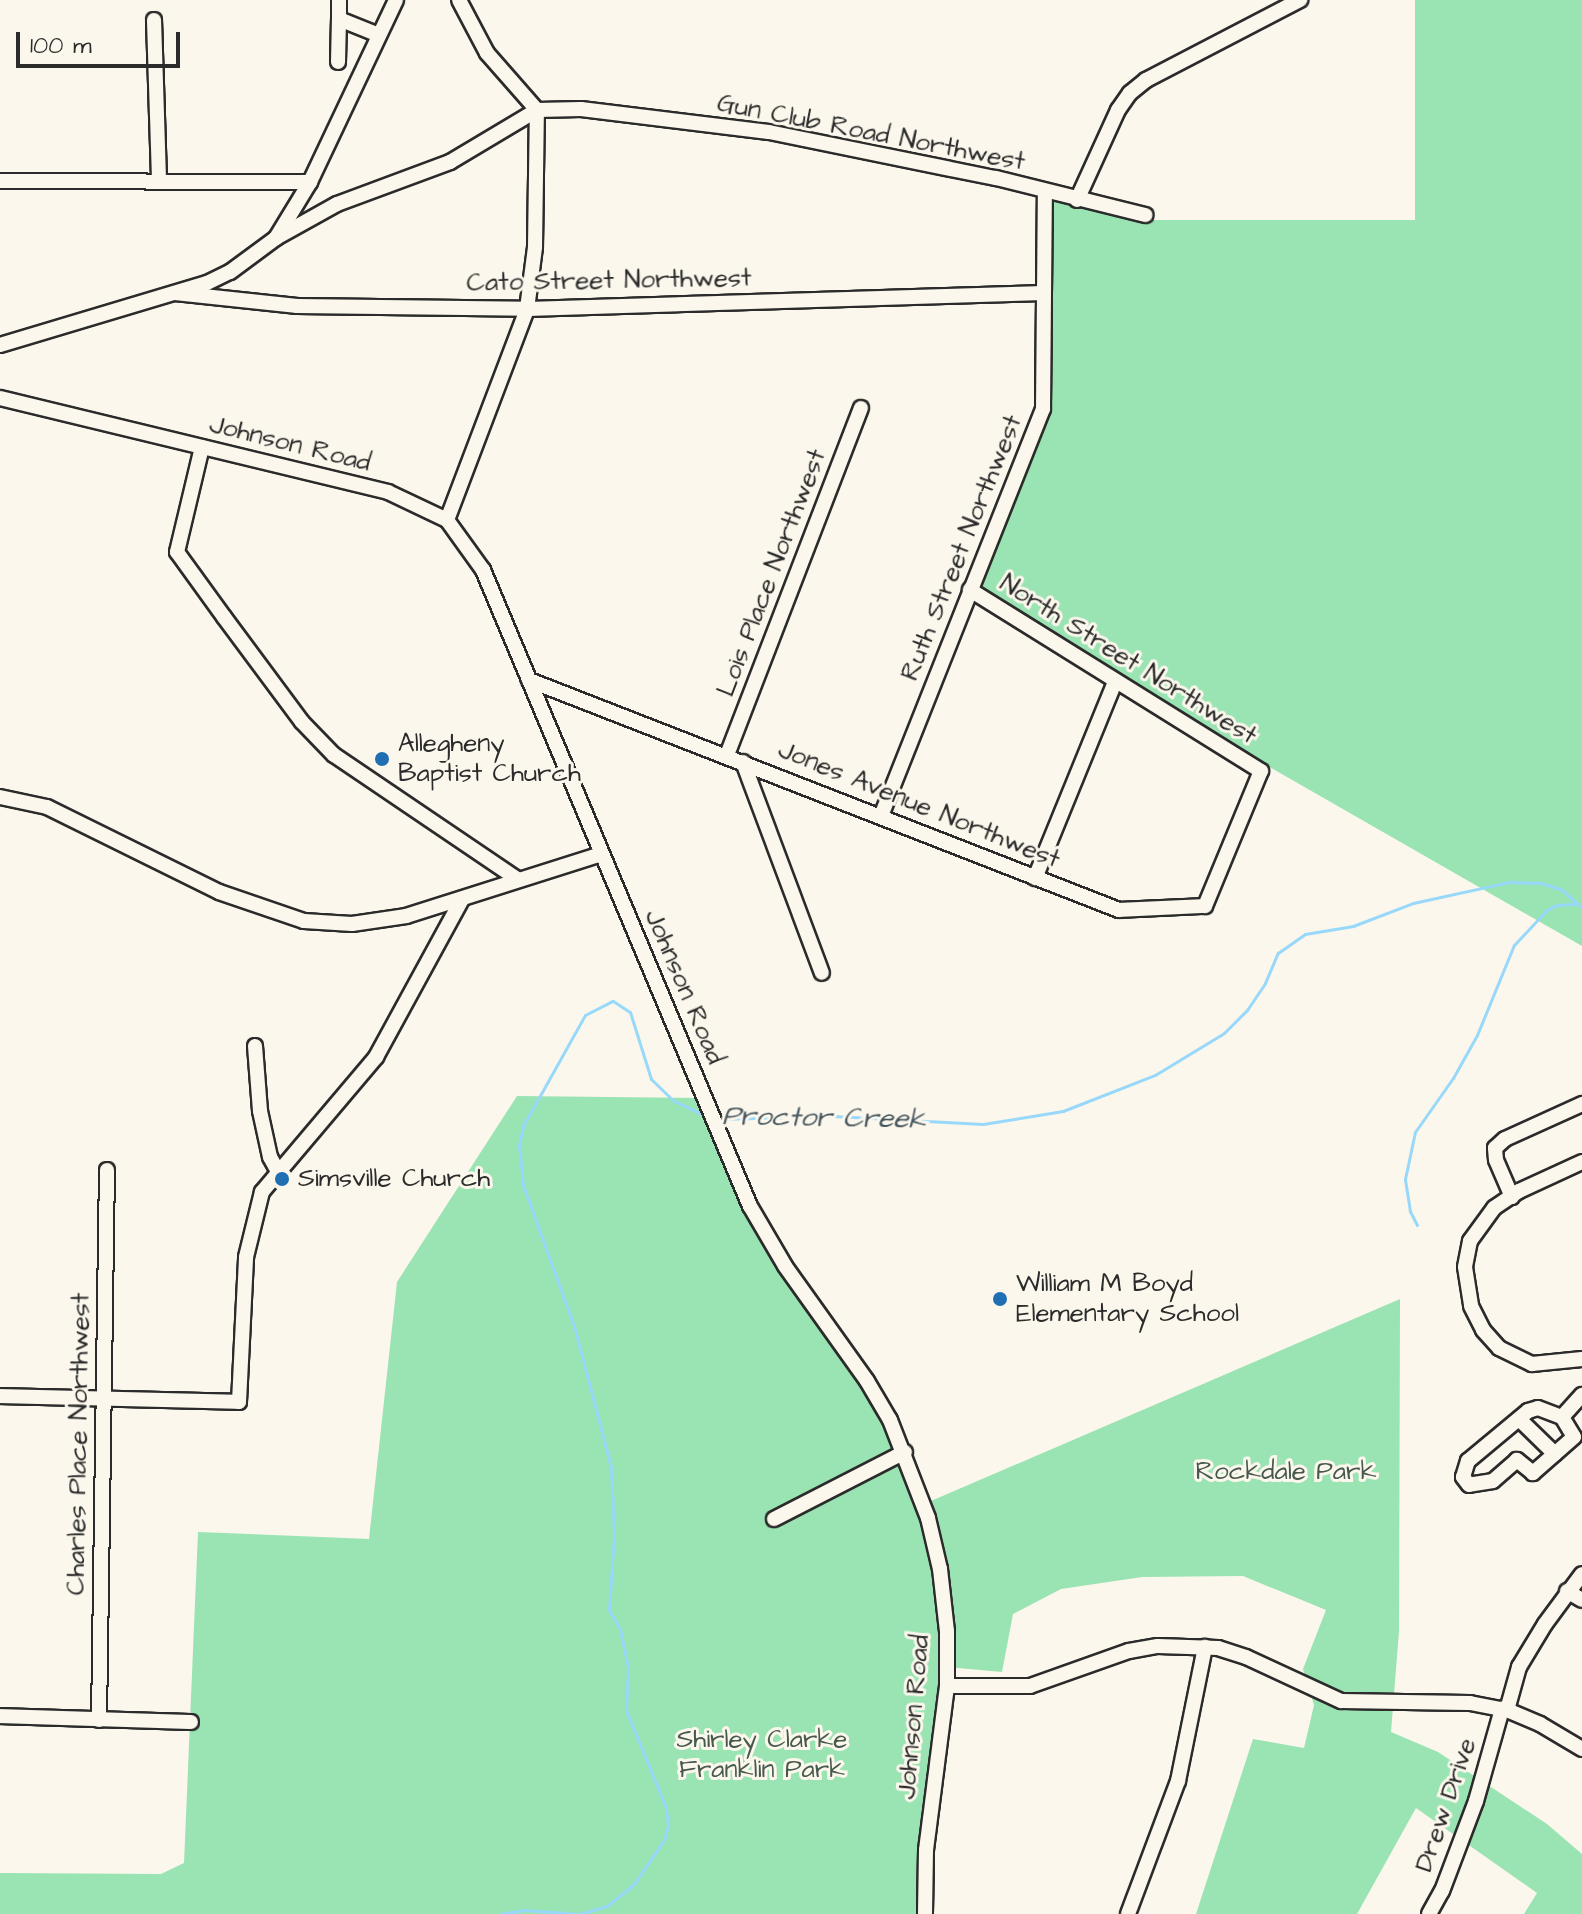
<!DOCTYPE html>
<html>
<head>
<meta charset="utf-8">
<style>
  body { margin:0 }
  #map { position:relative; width:1582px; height:1914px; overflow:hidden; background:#fbf7ec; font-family:"Architects Daughter",sans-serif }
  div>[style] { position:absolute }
  .green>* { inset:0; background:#9ae3b2 }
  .stream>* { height:3px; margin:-1.5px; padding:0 1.5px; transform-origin:1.5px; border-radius:1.5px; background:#98d8fa }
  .roads { filter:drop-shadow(2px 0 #2b2b2b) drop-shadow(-2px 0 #2b2b2b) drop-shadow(0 2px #2b2b2b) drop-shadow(0 -2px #2b2b2b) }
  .minor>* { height:14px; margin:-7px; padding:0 7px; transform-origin:7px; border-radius:7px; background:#fbf7ec }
  .dots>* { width:22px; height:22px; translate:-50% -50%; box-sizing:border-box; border:4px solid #fbf7ec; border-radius:50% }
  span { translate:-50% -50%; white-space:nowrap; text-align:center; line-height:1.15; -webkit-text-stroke:6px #fbf7ec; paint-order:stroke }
  .street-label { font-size:26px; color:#2b2b2b }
  .poi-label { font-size:26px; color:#2b2b2b }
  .left { translate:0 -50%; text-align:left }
  .park-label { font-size:26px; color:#47594d }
  .water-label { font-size:28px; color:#46565f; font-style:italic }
  .scale { position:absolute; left:16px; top:32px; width:164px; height:36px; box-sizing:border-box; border:4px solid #2b2b2b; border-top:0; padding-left:10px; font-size:24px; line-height:28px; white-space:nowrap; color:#2b2b2b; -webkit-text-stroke:6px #fbf7ec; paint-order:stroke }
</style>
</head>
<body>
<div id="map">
  <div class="green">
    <i style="clip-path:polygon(1415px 0,1582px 0,1582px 946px,968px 594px,1041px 407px,1043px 192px,1147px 220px,1415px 220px)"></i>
    <i style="clip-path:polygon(517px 1096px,700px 1098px,752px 1216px,854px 1357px,924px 1504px,1400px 1299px,1399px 1631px,1391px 1732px,1438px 1752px,1547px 1824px,1582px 1854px,1582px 1914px,1524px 1914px,1537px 1893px,1416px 1808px,1357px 1914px,1196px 1914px,1253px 1739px,1304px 1748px,1314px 1705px,1303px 1669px,1326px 1610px,1243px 1576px,1142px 1577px,1061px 1589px,1013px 1614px,1002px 1672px,947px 1667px,921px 1914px,0 1914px,0 1873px,161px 1874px,184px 1863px,198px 1532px,369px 1539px,397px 1282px)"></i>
  </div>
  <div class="stream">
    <i style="left:720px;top:1119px;width:113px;rotate:-1.5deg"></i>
    <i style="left:833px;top:1116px;width:150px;rotate:3.1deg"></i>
    <i style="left:983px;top:1124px;width:81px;rotate:-9.2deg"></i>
    <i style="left:1063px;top:1111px;width:99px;rotate:-21.4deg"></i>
    <i style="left:1155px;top:1075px;width:81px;rotate:-31.3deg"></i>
    <i style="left:1224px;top:1033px;width:33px;rotate:-45deg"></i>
    <i style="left:1247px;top:1010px;width:32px;rotate:-56deg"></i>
    <i style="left:1265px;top:983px;width:33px;rotate:-67deg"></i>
    <i style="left:1278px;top:953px;width:33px;rotate:-35deg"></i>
    <i style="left:1305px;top:934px;width:49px;rotate:-9.5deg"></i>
    <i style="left:1353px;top:926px;width:64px;rotate:-21deg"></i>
    <i style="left:1413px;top:903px;width:98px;rotate:-12.3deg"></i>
    <i style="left:1509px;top:882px;width:32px;rotate:2deg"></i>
    <i style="left:1541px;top:883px;width:22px;rotate:18deg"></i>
    <i style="left:1562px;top:890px;width:27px;rotate:42deg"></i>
    <i style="left:1417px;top:1225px;width:16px;rotate:-117deg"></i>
    <i style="left:1410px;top:1211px;width:32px;rotate:-99deg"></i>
    <i style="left:1405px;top:1179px;width:48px;rotate:-78deg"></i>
    <i style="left:1415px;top:1132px;width:66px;rotate:-54.9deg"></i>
    <i style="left:1453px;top:1078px;width:49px;rotate:-60.8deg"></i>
    <i style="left:1477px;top:1035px;width:97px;rotate:-67.7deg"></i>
    <i style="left:1514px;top:945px;width:48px;rotate:-46.7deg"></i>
    <i style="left:1547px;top:910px;width:10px;rotate:-29deg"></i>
    <i style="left:1556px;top:905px;width:18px;rotate:-3deg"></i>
    <i style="left:500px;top:1914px;width:25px;rotate:-9deg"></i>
    <i style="left:525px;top:1910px;width:55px;rotate:4.2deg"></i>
    <i style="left:580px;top:1914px;width:28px;rotate:-17deg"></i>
    <i style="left:607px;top:1906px;width:35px;rotate:-39deg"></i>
    <i style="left:634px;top:1884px;width:53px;rotate:-55.7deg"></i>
    <i style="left:664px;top:1840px;width:16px;rotate:-75deg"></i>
    <i style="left:668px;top:1825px;width:17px;rotate:-97deg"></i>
    <i style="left:666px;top:1808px;width:106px;rotate:-112.2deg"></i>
    <i style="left:626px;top:1710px;width:43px;rotate:-87.3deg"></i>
    <i style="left:628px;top:1667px;width:39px;rotate:-102deg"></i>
    <i style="left:620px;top:1629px;width:22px;rotate:-120deg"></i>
    <i style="left:609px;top:1610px;width:76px;rotate:-86.2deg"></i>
    <i style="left:614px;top:1534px;width:67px;rotate:-92.6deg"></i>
    <i style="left:611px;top:1467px;width:146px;rotate:-104.7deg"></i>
    <i style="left:574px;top:1326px;width:150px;rotate:-109.9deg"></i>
    <i style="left:523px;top:1185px;width:40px;rotate:-95.7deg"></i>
    <i style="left:519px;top:1145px;width:19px;rotate:-78deg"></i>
    <i style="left:523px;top:1126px;width:127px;rotate:-60.8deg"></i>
    <i style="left:585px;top:1015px;width:31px;rotate:-27deg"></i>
    <i style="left:613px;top:1001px;width:20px;rotate:33deg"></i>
    <i style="left:630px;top:1012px;width:70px;rotate:72.6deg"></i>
    <i style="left:651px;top:1079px;width:32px;rotate:44deg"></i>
    <i style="left:674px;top:1101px;width:38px;rotate:25deg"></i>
  </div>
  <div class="roads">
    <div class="minor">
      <i style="left:339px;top:0;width:19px;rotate:90deg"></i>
      <i style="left:339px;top:19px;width:43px;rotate:21.8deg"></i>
      <i style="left:154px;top:20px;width:161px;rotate:88.2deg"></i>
      <i style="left:338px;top:62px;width:43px;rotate:-88.7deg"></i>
      <i style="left:0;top:181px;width:310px;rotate:0.2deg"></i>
      <i style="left:1077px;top:200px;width:99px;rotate:-65.5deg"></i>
      <i style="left:1118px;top:110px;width:21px;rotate:-55deg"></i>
      <i style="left:1130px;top:93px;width:21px;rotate:-39deg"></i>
      <i style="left:1146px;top:80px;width:174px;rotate:-27.5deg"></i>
      <i style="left:276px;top:238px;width:70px;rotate:-29.1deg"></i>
      <i style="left:337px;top:204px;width:121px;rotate:-20.4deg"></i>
      <i style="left:450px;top:162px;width:101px;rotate:-30.9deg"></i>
      <i style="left:537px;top:110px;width:44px;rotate:-1.3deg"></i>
      <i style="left:581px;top:109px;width:189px;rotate:7deg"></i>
      <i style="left:769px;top:132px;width:232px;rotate:11.5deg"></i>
      <i style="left:996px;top:178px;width:154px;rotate:13.9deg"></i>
      <i style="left:175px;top:293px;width:123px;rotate:6.1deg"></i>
      <i style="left:297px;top:306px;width:230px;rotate:0.7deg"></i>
      <i style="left:527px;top:309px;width:517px;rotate:-1.77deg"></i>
      <i style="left:0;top:345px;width:216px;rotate:-16.7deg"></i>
      <i style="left:207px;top:283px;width:25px;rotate:-26deg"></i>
      <i style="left:230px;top:272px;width:57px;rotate:-36.5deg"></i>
      <i style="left:276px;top:238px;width:66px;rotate:-58.7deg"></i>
      <i style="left:310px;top:182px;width:201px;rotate:-64.7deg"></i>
      <i style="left:0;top:398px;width:399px;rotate:13.6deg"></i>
      <i style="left:388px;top:492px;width:65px;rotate:25.4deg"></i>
      <i style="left:447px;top:520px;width:62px;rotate:54.2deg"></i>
      <i style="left:483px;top:570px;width:690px;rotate:67.23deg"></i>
      <i style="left:750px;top:1206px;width:69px;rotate:59.7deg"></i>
      <i style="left:785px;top:1266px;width:141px;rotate:54.5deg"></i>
      <i style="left:867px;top:1381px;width:45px;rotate:59.5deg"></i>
      <i style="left:890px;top:1420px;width:105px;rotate:68.8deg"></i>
      <i style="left:928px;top:1518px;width:52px;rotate:76.8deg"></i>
      <i style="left:940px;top:1569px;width:62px;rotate:83.6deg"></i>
      <i style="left:947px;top:1631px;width:55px;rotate:90deg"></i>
      <i style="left:947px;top:1686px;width:165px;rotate:97.3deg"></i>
      <i style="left:926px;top:1850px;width:64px;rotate:90.9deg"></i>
      <i style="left:202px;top:447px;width:108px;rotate:103.4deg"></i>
      <i style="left:177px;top:552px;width:80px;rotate:54.1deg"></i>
      <i style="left:224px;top:617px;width:131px;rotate:53.4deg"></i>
      <i style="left:302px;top:722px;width:46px;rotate:45.9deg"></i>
      <i style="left:334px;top:755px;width:221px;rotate:34.1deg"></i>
      <i style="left:447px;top:520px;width:226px;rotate:-69.2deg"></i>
      <i style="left:527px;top:309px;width:63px;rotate:-82.6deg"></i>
      <i style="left:535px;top:247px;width:137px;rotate:-89.2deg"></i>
      <i style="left:537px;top:110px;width:76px;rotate:-131.3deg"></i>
      <i style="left:487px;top:53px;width:60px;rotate:-117.8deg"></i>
      <i style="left:529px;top:680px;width:633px;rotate:21.3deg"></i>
      <i style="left:1119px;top:910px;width:86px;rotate:-2.7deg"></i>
      <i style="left:1205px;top:906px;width:146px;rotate:-67.5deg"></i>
      <i style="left:1261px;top:771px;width:343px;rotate:-148.1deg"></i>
      <i style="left:727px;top:755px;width:372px;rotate:-68.9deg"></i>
      <i style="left:743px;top:762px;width:225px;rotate:69.5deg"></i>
      <i style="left:0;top:797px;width:48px;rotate:12deg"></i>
      <i style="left:47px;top:807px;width:192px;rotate:26.3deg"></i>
      <i style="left:219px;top:892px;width:90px;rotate:18.8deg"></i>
      <i style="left:304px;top:921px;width:48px;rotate:3.6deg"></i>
      <i style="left:352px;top:924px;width:55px;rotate:-8.4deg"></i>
      <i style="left:406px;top:916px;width:205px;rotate:-17.6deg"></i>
      <i style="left:881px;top:816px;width:438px;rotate:-68.3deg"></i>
      <i style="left:1043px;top:409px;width:217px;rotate:-89.5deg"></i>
      <i style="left:1035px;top:878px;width:212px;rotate:-67.8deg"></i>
      <i style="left:255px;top:1046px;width:65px;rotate:85.6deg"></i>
      <i style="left:260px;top:1111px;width:47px;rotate:77.7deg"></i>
      <i style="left:270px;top:1157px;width:18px;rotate:61deg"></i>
      <i style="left:1582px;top:1162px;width:69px;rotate:155.3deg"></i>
      <i style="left:1519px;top:1191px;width:30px;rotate:146deg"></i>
      <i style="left:1494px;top:1208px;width:41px;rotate:126deg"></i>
      <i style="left:1470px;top:1241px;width:26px;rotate:101deg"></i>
      <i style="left:1465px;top:1267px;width:39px;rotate:81deg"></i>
      <i style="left:1471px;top:1306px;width:27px;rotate:63deg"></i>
      <i style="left:1483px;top:1330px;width:24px;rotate:48deg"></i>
      <i style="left:1499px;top:1348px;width:37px;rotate:26deg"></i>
      <i style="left:1532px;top:1364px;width:50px;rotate:-5.7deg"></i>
      <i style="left:1512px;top:1197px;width:40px;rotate:-113.4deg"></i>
      <i style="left:1496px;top:1160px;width:12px;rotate:-95deg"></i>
      <i style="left:1495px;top:1148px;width:13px;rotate:-42deg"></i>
      <i style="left:1505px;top:1139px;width:85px;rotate:-24.4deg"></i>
      <i style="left:0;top:1396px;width:239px;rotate:1.4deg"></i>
      <i style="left:239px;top:1402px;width:145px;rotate:-87.2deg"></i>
      <i style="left:246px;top:1257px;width:67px;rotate:-76.2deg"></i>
      <i style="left:262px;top:1192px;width:177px;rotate:-49.8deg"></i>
      <i style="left:376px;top:1057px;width:180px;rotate:-61.4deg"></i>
      <i style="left:1538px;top:1408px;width:26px;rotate:21deg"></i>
      <i style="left:1562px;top:1417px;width:23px;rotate:59deg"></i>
      <i style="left:1574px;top:1437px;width:55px;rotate:138.7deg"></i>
      <i style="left:1533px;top:1473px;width:21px;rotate:-141deg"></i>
      <i style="left:1517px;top:1460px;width:32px;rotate:139deg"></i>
      <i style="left:1493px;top:1481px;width:24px;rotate:171deg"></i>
      <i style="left:1469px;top:1485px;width:10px;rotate:-127deg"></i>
      <i style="left:1463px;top:1477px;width:17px;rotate:-73deg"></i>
      <i style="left:1468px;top:1461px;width:78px;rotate:-39.8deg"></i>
      <i style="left:1528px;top:1411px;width:10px;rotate:-17deg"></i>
      <i style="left:1562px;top:1417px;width:30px;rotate:-48deg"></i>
      <i style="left:1519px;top:1419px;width:50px;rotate:44.2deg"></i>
      <i style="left:774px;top:1519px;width:147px;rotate:-27.1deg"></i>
      <i style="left:1567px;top:1591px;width:17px;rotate:31deg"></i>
      <i style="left:947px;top:1686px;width:83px"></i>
      <i style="left:1030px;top:1686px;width:105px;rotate:-19.5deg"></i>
      <i style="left:1129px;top:1651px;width:29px;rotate:-10deg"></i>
      <i style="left:1158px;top:1646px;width:60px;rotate:1.9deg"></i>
      <i style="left:1218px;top:1648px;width:29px;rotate:18deg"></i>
      <i style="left:1246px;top:1657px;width:105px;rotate:24.9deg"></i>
      <i style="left:1341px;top:1701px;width:129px;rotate:0.9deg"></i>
      <i style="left:1470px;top:1703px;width:38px;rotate:11deg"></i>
      <i style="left:1507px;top:1710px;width:36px;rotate:23deg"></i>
      <i style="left:1540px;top:1724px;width:49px;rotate:30.8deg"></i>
      <i style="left:1507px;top:1710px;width:45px;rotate:-74.4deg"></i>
      <i style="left:1519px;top:1667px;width:50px;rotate:-58.8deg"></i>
      <i style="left:1545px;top:1624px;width:62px;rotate:-53.5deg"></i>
      <i style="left:0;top:1716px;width:191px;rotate:1.8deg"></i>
      <i style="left:99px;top:1720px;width:550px;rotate:-89.17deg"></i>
      <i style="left:1128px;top:1914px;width:142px;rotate:-69.4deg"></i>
      <i style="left:1178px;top:1781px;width:137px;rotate:-78.6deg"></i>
      <i style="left:1429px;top:1914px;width:26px;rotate:-61deg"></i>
      <i style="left:1442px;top:1891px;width:96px;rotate:-69.3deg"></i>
      <i style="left:1476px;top:1801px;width:96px;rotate:-74.2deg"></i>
    </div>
  </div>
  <div class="dots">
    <i style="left:382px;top:759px;background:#1f6fb2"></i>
    <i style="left:282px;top:1179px;background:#1f6fb2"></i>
    <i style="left:1000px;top:1299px;background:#1f6fb2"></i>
  </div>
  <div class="street-label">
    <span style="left:871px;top:133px;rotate:11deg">Gun Club Road Northwest</span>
    <span style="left:609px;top:281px;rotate:-1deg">Cato Street Northwest</span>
    <span style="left:290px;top:444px;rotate:14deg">Johnson Road</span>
    <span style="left:962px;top:548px;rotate:-68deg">Ruth Street Northwest</span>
    <span style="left:772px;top:573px;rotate:-69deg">Lois Place Northwest</span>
    <span style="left:1128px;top:660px;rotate:32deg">North Street Northwest</span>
    <span style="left:919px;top:805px;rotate:22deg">Jones Avenue Northwest</span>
    <span style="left:684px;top:987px;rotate:67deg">Johnson Road</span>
    <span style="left:79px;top:1444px;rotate:-89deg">Charles Place Northwest</span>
    <span style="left:914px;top:1717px;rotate:-85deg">Johnson Road</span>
    <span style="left:1446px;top:1805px;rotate:-71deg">Drew Drive</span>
  </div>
  <div class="poi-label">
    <span class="left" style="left:398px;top:759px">Allegheny<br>Baptist Church</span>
    <span class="left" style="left:298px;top:1179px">Simsville Church</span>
    <span class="left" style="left:1016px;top:1299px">William M Boyd<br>Elementary School</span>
  </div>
  <div class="park-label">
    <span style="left:1286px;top:1472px">Rockdale Park</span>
    <span style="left:762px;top:1755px">Shirley Clarke<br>Franklin Park</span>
  </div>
  <div class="water-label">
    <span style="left:824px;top:1118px;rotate:1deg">Proctor Creek</span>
  </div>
  <div class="scale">100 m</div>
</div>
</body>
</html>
